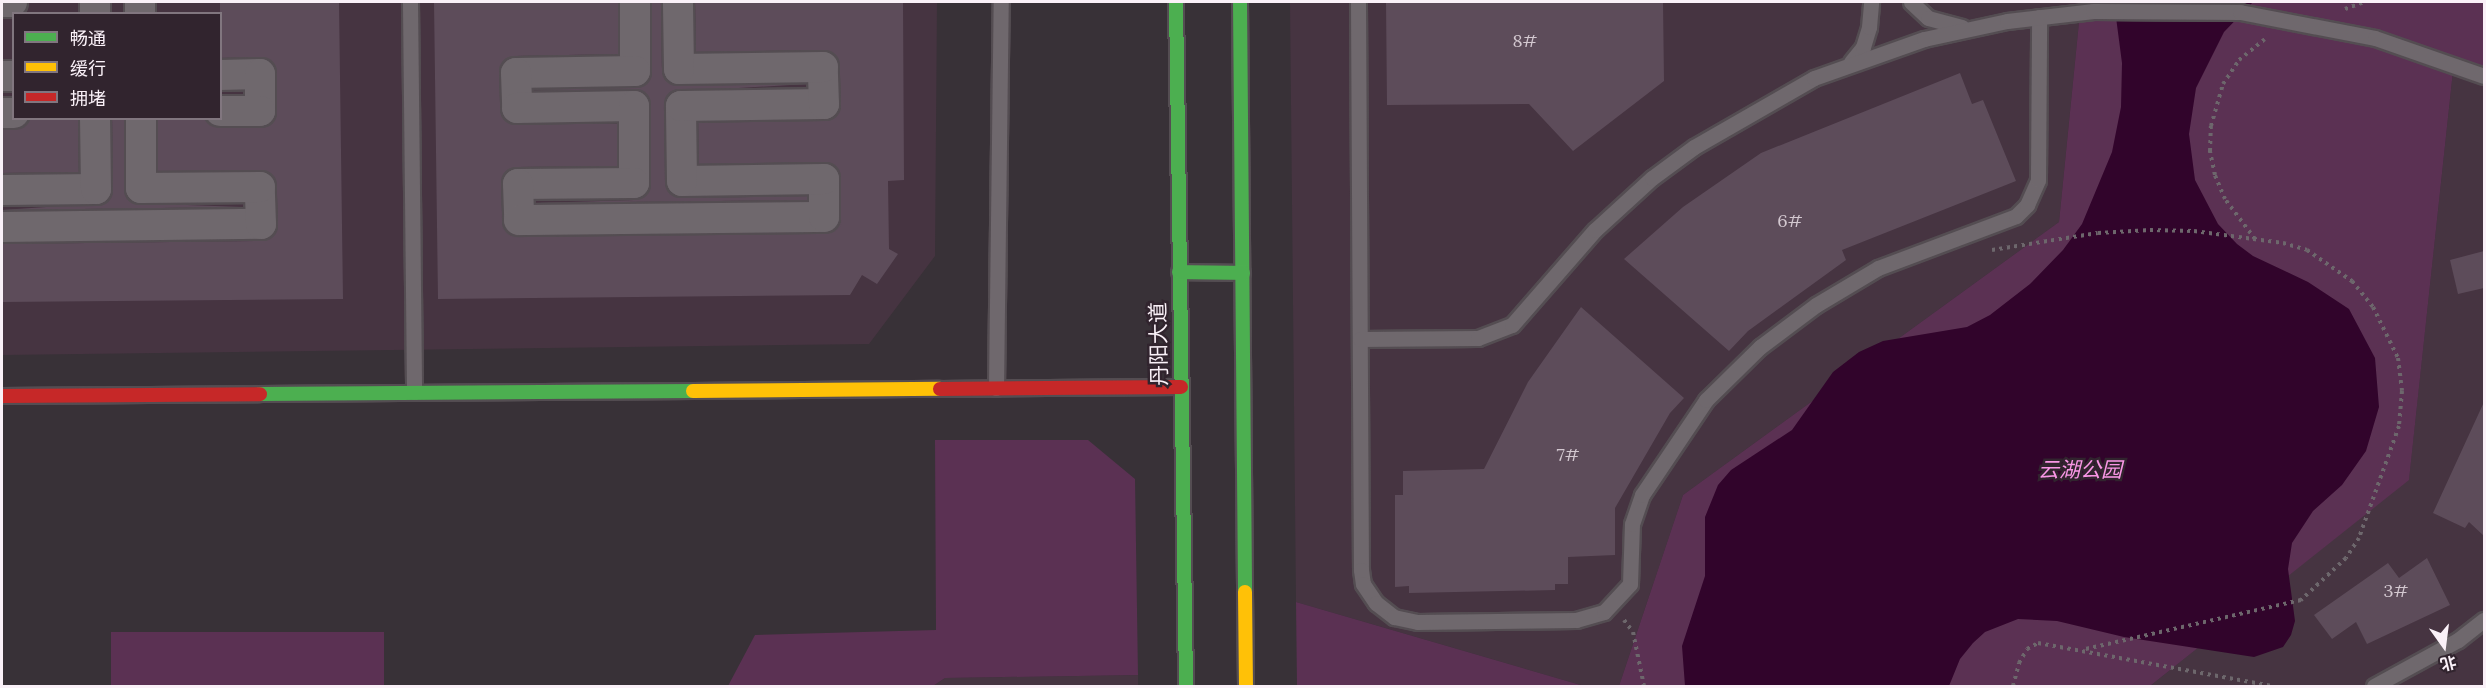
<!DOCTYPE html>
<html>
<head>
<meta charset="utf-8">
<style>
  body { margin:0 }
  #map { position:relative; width:2486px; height:688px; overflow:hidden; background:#383137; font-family:Lora,"Noto Sans SC",serif }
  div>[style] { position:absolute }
  .built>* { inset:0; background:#463441 }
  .green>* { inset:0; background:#5b3153; transform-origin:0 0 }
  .water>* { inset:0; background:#31042b }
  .building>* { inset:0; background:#5d4c5a }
  .path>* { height:4px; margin-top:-2px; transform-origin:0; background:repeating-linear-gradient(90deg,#6d676c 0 3px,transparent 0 7.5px) }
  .roads { filter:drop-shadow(2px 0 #544d52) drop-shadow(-2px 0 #544d52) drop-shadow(0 2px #544d52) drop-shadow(0 -2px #544d52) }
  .lane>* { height:15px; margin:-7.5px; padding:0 7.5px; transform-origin:7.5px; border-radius:7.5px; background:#6f686d }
  .street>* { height:30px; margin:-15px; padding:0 15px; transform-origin:15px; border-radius:15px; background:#6f686d }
  .fast>* { height:14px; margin:-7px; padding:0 7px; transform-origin:7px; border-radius:7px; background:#4caf50 }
  .slow>* { height:14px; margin:-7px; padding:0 7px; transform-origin:7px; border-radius:7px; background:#ffc107 }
  .jam>* { height:14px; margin:-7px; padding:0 7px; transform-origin:7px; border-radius:7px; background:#c62828 }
  span { translate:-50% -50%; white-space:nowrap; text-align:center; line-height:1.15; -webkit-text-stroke:5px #31242e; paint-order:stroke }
  .number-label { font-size:18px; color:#d3c8d0 }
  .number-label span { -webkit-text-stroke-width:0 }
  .street-label { font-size:21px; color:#faf1f8 }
  .park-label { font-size:21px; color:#f996e5; font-style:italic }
  .frame { position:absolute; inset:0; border:3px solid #faf1f8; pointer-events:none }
  .legend { position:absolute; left:12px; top:12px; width:210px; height:108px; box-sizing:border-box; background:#31242e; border:2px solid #81767f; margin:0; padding:8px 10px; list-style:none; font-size:18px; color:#faf1f8 }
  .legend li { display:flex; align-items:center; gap:12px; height:30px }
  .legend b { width:30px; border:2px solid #81767f }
  .north { position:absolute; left:2414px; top:616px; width:60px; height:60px; -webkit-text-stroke:4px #31242e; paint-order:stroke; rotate:166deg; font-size:16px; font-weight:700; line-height:24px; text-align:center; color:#faf1f8 }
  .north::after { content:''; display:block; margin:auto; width:21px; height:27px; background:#faf1f8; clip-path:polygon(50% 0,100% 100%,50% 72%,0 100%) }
</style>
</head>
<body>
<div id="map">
  <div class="built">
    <i style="clip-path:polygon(evenodd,2px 2px,937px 2px,935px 256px,869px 344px,2px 355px,2px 2px,14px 14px,220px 14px,220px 118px,14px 118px,14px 14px)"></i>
    <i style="clip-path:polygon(1290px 2px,2081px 2px,2059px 222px,1683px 495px,1619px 686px,1584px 686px,1296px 602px)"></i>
    <i style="clip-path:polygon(2453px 71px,2484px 74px,2484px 686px,2150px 686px,2409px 479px)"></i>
    <i style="clip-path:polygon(1138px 675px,1138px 686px,933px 686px,945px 678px)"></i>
  </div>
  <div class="green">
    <i style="clip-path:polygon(2081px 2px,2484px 2px,2484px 74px,2453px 71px,2409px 480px,2150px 686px,1619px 686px,1683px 495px,2059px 222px)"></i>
    <i style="clip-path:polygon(935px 440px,1088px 440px,1135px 479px,1138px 675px,945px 678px,933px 686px,728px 686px,755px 635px,936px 630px)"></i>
    <i style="clip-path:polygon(1296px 602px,1584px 686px,1297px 686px)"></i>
    <i style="left:384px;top:632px;width:54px;height:273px;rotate:90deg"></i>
  </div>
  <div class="water">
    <i style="clip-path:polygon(2114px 2px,2253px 2px,2224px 32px,2196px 88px,2189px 134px,2195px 180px,2218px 224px,2237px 244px,2253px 256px,2308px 282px,2349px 309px,2375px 358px,2379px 407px,2366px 451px,2342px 485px,2313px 511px,2292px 543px,2288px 569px,2295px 621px,2291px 635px,2283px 647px,2254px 657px,2124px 637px,2057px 621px,2018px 619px,1985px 632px,1973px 643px,1960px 659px,1949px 686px,1685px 686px,1682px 646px,1705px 576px,1705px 517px,1718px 485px,1731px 470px,1792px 430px,1833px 372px,1859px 352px,1883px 341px,1967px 327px,1990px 315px,2030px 284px,2063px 250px,2082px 224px,2112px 152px,2121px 107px,2122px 63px)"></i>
  </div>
  <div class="building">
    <i style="clip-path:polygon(220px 2px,339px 2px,343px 299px,2px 302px,2px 244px,261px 241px,276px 233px,277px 187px,268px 172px,158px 171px,158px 118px,205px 118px,220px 128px,261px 128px,275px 119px,274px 65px,260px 57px,220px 58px)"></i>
    <i style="clip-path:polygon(434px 2px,618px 2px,618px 54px,516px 56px,501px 65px,500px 108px,509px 123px,617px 124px,617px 166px,518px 167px,503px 175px,502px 221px,510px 235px,519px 237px,833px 232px,841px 218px,841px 179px,833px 164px,699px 164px,698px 123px,832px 119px,841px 104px,838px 59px,823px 50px,696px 52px,695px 2px,903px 2px,904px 180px,888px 181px,889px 249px,898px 254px,877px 284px,862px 275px,850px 295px,438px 299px)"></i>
    <i style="clip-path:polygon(652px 2px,661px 2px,662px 69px,671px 84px,806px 84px,672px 92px,664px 106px,668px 190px,682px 198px,807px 196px,807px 200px,536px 203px,634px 200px,649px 192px,651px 106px,643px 91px,534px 90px,644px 85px,652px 71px)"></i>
    <i style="clip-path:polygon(1386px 2px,1663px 2px,1664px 81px,1573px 151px,1529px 104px,1387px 105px)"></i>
    <i style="clip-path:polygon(1960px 73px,1972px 104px,1983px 100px,2016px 181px,1842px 250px,1846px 260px,1748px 331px,1729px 351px,1624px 259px,1683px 207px,1761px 153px)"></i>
    <i style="clip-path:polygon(30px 118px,78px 118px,79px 172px,2px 173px,2px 130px,22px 128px)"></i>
    <i style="clip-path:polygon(112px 118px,124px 118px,124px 188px,132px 203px,243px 207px,2px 210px,105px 203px,113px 189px)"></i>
    <i style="clip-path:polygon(2484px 251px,2484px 288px,2458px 294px,2450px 260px)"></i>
    <i style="clip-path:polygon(1581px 307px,1684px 398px,1670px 413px,1615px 508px,1615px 555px,1568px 557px,1568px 584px,1555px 584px,1555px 590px,1409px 593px,1409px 586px,1395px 587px,1395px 495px,1403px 495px,1403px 471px,1484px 469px,1528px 382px)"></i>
    <i style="clip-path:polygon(2484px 402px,2484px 536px,2469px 522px,2465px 528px,2433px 513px)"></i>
    <i style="clip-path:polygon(2427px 558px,2450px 605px,2367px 644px,2356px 622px,2332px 639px,2314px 615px,2388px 563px,2399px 578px)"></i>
  </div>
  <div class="path">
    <i style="left:2345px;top:9px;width:20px;rotate:-20deg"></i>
    <i style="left:2255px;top:239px;width:50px;rotate:-126.9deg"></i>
    <i style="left:2225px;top:199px;width:26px;rotate:-113deg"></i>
    <i style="left:2215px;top:175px;width:25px;rotate:-102deg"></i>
    <i style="left:2210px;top:151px;width:25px;rotate:-88deg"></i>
    <i style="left:2211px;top:126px;width:44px;rotate:-74.1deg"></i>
    <i style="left:2223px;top:84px;width:29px;rotate:-56deg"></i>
    <i style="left:2239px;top:60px;width:33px;rotate:-39deg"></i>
    <i style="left:1992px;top:250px;width:107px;rotate:-9.1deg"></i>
    <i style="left:2098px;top:233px;width:52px;rotate:-3.3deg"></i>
    <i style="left:2150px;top:230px;width:44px;rotate:1.3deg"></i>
    <i style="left:2194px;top:231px;width:90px;rotate:7.7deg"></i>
    <i style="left:2283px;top:243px;width:25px;rotate:16deg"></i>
    <i style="left:2307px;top:250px;width:55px;rotate:34.6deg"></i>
    <i style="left:2352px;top:281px;width:33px;rotate:51deg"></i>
    <i style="left:2373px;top:307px;width:57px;rotate:63.9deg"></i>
    <i style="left:2398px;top:358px;width:33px;rotate:83deg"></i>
    <i style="left:2402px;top:391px;width:35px;rotate:95deg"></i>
    <i style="left:2399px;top:426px;width:119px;rotate:109.7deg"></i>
    <i style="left:2359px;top:538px;width:24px;rotate:123deg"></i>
    <i style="left:2346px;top:558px;width:62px;rotate:137deg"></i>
    <i style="left:2301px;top:600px;width:221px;rotate:167.2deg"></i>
    <i style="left:1624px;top:620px;width:15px;rotate:53deg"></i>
    <i style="left:1633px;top:632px;width:55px;rotate:78.5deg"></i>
    <i style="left:2013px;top:686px;width:24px;rotate:-75deg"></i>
    <i style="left:2019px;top:663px;width:16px;rotate:-60deg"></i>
    <i style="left:2027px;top:649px;width:13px;rotate:-29deg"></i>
    <i style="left:2038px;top:643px;width:238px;rotate:10.4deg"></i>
  </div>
  <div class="roads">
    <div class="lane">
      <i style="left:410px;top:2px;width:390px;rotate:89.4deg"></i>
      <i style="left:1358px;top:2px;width:568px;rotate:89.7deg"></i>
      <i style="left:1361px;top:570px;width:14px;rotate:82deg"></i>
      <i style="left:1363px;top:584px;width:23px;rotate:56deg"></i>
      <i style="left:1376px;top:603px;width:23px;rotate:38deg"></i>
      <i style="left:1394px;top:617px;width:24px;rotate:12deg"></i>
      <i style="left:1417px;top:622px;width:159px;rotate:-0.7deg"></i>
      <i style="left:1576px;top:620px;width:29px;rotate:-16deg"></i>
      <i style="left:1604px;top:612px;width:38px;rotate:-47deg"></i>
      <i style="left:1630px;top:584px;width:60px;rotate:-88.1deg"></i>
      <i style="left:1632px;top:524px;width:31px;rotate:-71deg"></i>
      <i style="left:1642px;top:495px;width:115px;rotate:-56deg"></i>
      <i style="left:1706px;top:400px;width:76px;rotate:-44.5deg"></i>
      <i style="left:1760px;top:347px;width:70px;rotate:-36.9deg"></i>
      <i style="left:1816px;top:305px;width:72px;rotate:-30.8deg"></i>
      <i style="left:1878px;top:268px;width:147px;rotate:-20.6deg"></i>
      <i style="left:2016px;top:216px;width:16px;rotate:-45deg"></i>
      <i style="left:2027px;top:205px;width:27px;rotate:-66deg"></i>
      <i style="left:2038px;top:180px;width:163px;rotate:-89.6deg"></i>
      <i style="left:1911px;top:2px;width:23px;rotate:43deg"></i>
      <i style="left:1928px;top:18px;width:35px;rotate:15deg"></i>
      <i style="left:1851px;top:62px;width:19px;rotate:-51deg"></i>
      <i style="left:1863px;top:47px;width:21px;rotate:-73deg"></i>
      <i style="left:1869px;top:27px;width:25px;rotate:-85deg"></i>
      <i style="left:1360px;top:339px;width:118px;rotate:-0.5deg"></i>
      <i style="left:1478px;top:338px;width:36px;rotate:-21deg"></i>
      <i style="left:1512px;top:325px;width:126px;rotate:-48.9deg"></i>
      <i style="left:1595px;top:230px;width:77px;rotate:-42.4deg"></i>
      <i style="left:1652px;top:178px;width:52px;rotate:-36.4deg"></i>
      <i style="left:1694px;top:147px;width:138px;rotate:-29.9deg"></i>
      <i style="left:1814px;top:78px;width:117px;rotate:-19.5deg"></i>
      <i style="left:1924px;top:39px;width:85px;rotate:-12.2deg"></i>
      <i style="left:2007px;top:21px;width:87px;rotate:-6.6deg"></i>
      <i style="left:2093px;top:11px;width:147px;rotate:0.4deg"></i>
      <i style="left:2240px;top:12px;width:137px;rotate:10.9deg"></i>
      <i style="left:2375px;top:38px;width:115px;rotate:19.2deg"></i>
      <i style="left:996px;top:388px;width:386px;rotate:-89.3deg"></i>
      <i style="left:2374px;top:686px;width:96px;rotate:-28.7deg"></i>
      <i style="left:2458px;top:640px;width:33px;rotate:-38deg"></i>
    </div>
    <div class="street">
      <i style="left:2px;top:2px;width:10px"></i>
      <i style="left:95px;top:2px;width:12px;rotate:90deg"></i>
      <i style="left:140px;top:2px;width:12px;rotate:90deg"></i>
      <i style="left:635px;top:2px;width:69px;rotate:90deg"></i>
      <i style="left:635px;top:71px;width:119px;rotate:179deg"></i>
      <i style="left:516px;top:73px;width:35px;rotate:88deg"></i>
      <i style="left:517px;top:108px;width:117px;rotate:-1deg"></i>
      <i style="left:634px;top:106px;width:77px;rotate:90deg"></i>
      <i style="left:634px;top:183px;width:116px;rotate:179.5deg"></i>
      <i style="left:518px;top:184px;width:36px;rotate:88deg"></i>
      <i style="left:519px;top:220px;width:305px;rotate:-0.6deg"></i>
      <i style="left:824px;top:217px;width:38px;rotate:-90deg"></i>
      <i style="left:824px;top:179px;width:142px;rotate:179.2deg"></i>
      <i style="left:682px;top:181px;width:75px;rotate:-90.8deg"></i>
      <i style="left:681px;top:106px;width:143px;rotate:-0.8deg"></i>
      <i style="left:824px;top:104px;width:37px;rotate:-92deg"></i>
      <i style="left:823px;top:67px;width:144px;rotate:179.2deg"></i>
      <i style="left:679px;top:69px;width:67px;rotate:-90.9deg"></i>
      <i style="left:220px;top:75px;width:40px;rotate:-1.4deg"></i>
      <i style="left:260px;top:74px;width:37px;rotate:90deg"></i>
      <i style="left:260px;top:111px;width:40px;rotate:180deg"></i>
      <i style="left:2px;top:76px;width:12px"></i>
      <i style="left:2px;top:113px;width:12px"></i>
      <i style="left:2px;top:190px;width:94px;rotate:-0.6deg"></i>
      <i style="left:96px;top:189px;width:71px;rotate:-90.8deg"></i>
      <i style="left:2px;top:227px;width:259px;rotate:-0.7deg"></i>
      <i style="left:261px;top:224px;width:37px;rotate:-92deg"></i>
      <i style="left:260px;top:187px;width:119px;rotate:179.5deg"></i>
      <i style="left:141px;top:188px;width:70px;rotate:-90deg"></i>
    </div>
    <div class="fast">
      <i style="left:1176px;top:2px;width:684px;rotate:89.16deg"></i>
      <i style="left:1240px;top:2px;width:590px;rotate:89.51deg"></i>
      <i style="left:1179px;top:272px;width:64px;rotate:0.9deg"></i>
      <i style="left:260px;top:394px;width:433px;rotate:-0.4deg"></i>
    </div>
    <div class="slow">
      <i style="left:693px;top:391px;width:247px;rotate:-0.5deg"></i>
      <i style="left:1245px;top:592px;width:94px;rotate:89.4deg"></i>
    </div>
    <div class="jam">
      <i style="left:940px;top:389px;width:241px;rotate:-0.5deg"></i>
      <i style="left:2px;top:396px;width:258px;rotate:-0.4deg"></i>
    </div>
  </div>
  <div class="number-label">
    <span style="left:1525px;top:41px">8#</span>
    <span style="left:1790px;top:221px">6#</span>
    <span style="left:1568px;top:455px">7#</span>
    <span style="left:2396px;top:591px">3#</span>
  </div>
  <div class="street-label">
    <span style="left:1159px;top:344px;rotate:-91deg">丹阳大道</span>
  </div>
  <div class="park-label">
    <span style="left:2080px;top:470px">云湖公园</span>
  </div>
  <div class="frame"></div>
  <ul class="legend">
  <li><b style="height:8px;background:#4caf50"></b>畅通</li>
  <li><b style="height:8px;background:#ffc107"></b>缓行</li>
  <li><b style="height:8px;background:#c62828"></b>拥堵</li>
  </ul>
  <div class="north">北</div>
</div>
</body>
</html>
